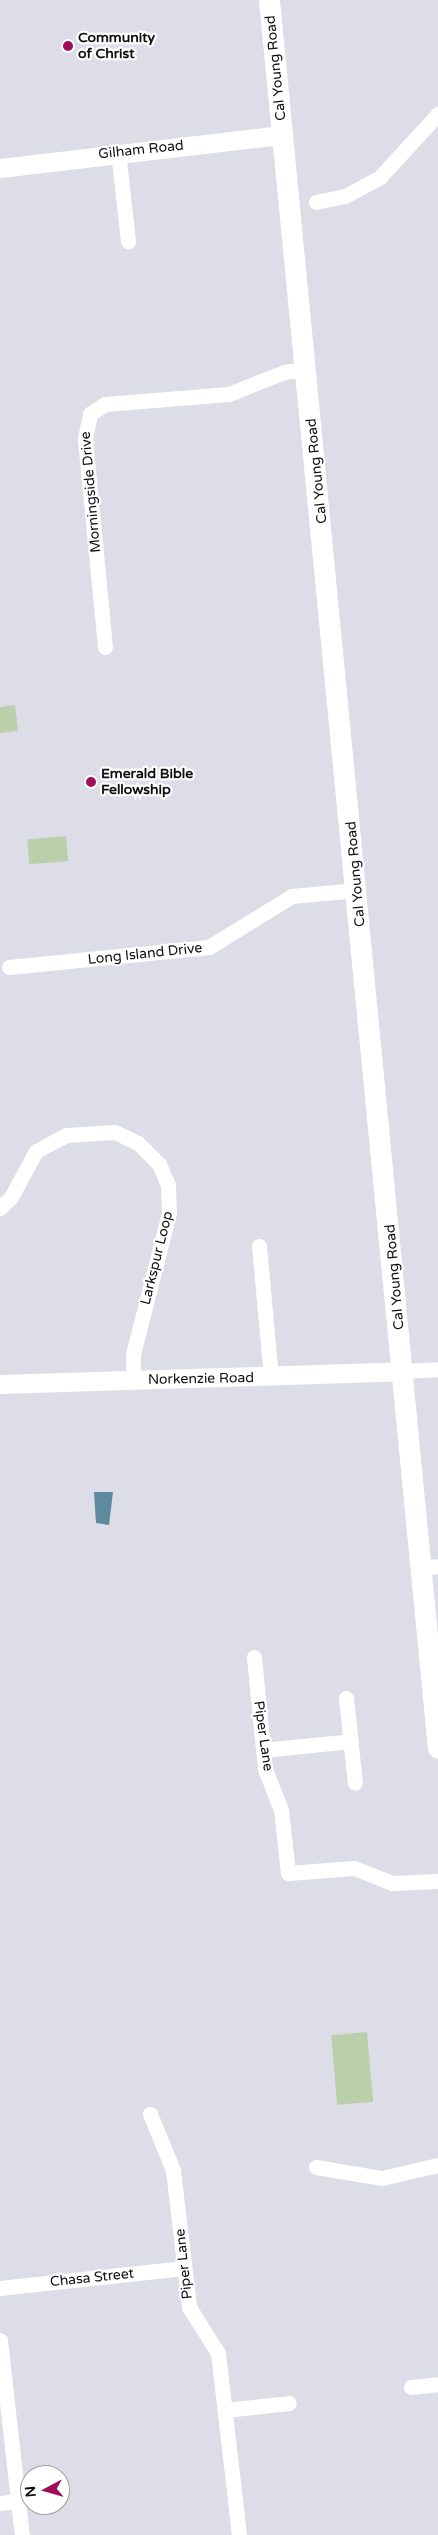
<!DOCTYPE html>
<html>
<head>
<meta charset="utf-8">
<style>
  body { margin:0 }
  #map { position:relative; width:438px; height:2535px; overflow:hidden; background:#dcdde7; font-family:"Varela Round",sans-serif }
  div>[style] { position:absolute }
  .green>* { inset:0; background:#b9d0ab; transform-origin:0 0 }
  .water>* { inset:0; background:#5d8a9e }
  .minor>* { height:15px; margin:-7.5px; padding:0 7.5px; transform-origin:7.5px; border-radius:7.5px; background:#fff }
  .tertiary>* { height:19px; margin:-9.5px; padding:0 9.5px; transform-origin:9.5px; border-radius:9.5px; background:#fff }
  .secondary>* { height:21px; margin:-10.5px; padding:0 10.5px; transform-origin:10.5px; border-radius:10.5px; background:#fff }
  .dots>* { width:14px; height:14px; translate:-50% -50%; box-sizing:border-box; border:2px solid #fff; border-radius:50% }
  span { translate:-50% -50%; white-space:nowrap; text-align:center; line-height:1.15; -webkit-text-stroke:4.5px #fff; paint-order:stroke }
  .poi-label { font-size:14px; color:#0e0e11; font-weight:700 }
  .left { translate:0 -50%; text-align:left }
  .street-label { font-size:14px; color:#0e0e11 }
  .north { position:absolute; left:20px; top:2465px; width:50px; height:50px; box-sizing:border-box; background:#fff; border:1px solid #9f9fa0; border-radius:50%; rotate:264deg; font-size:14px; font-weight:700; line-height:20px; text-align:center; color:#0e0e11 }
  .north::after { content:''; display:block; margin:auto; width:18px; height:22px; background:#9f0e58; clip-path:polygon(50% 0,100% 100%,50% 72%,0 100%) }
</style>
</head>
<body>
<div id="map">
  <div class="green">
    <i style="clip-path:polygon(15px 705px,18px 731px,0 733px,0 707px)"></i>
    <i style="left:66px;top:836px;width:25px;height:39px;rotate:85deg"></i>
    <i style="left:367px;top:2032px;width:70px;height:36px;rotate:85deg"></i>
  </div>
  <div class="water">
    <i style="clip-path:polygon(94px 1492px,113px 1492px,109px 1525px,96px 1523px)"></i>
  </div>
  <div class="minor">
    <i style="left:118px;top:152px;width:90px;rotate:83.6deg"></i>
    <i style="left:316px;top:202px;width:30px;rotate:-12deg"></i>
    <i style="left:345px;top:196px;width:40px;rotate:-28deg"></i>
    <i style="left:380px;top:177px;width:86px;rotate:-47.4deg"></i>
    <i style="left:105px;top:647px;width:210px;rotate:-95.5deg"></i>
    <i style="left:85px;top:438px;width:25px;rotate:-78deg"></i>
    <i style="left:90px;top:414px;width:18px;rotate:-34deg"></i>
    <i style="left:105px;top:404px;width:124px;rotate:-4.6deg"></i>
    <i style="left:229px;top:394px;width:59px;rotate:-21.8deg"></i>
    <i style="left:284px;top:372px;width:23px;rotate:-7deg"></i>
    <i style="left:9px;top:967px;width:201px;rotate:-5.7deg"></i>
    <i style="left:209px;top:947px;width:97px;rotate:-31.6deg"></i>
    <i style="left:292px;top:896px;width:65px;rotate:-5.3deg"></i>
    <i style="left:0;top:1208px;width:16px;rotate:-45deg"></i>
    <i style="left:11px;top:1197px;width:52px;rotate:-61.5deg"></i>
    <i style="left:36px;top:1151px;width:34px;rotate:-28deg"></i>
    <i style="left:66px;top:1135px;width:49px;rotate:-3.5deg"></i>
    <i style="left:115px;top:1132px;width:25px;rotate:26deg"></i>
    <i style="left:138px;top:1143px;width:30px;rotate:45deg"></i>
    <i style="left:159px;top:1164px;width:23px;rotate:67deg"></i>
    <i style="left:168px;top:1185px;width:28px;rotate:88deg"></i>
    <i style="left:169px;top:1213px;width:146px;rotate:104.3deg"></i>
    <i style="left:133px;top:1354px;width:26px;rotate:90deg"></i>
    <i style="left:259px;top:1246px;width:132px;rotate:84.8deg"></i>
    <i style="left:403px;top:1371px;width:35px;rotate:-3deg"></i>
    <i style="left:420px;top:1568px;width:18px;rotate:-6deg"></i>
    <i style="left:254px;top:1657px;width:113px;rotate:84.4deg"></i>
    <i style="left:265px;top:1769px;width:44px;rotate:68.7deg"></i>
    <i style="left:281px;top:1810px;width:63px;rotate:83.7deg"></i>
    <i style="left:288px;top:1873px;width:66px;rotate:-4.3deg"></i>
    <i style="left:354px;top:1868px;width:41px;rotate:21.5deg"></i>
    <i style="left:392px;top:1883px;width:46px;rotate:-2.5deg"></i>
    <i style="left:346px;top:1698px;width:85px;rotate:84deg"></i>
    <i style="left:263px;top:1750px;width:88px;rotate:-5.8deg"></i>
    <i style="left:150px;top:2114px;width:61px;rotate:67.7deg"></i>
    <i style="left:173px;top:2170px;width:138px;rotate:83.3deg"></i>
    <i style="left:189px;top:2307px;width:54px;rotate:57.8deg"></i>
    <i style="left:218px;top:2353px;width:183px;rotate:83.4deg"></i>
    <i style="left:316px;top:2167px;width:67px;rotate:9.5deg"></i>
    <i style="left:382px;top:2178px;width:57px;rotate:-13.1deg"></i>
    <i style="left:0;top:2288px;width:185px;rotate:-6.2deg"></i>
    <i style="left:0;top:2340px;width:196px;rotate:83.6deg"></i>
    <i style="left:411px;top:2387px;width:27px;rotate:-6deg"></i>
    <i style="left:225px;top:2410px;width:64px;rotate:-6.2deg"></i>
    <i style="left:0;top:2503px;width:18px;rotate:-6deg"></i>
  </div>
  <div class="tertiary">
    <i style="left:0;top:168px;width:285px;rotate:-6.7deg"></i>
    <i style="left:0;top:1384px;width:403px;rotate:-1.8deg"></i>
  </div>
  <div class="secondary">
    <i style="left:269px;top:0;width:1756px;rotate:84.48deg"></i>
  </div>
  <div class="dots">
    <i style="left:68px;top:46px;background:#9f0e58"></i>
    <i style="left:91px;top:782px;background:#9f0e58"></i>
  </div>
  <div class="poi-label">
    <span class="left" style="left:78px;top:46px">Community<br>of Christ</span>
    <span class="left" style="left:101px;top:782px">Emerald Bible<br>Fellowship</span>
  </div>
  <div class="street-label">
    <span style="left:276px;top:68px;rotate:-96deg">Cal Young Road</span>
    <span style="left:141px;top:150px;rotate:-6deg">Gilham Road</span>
    <span style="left:317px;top:471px;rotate:-96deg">Cal Young Road</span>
    <span style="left:91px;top:492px;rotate:-95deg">Morningside Drive</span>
    <span style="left:356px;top:874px;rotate:-95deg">Cal Young Road</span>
    <span style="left:145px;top:954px;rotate:-6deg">Long Island Drive</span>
    <span style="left:157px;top:1258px;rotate:-76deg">Larkspur Loop</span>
    <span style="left:395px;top:1277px;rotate:-95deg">Cal Young Road</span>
    <span style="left:201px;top:1379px;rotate:-1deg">Norkenzie Road</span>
    <span style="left:263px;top:1736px;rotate:82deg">Piper Lane</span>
    <span style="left:184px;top:2264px;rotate:-96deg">Piper Lane</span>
    <span style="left:92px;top:2278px;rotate:-6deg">Chasa Street</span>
  </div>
  <div class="north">N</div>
</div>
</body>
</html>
